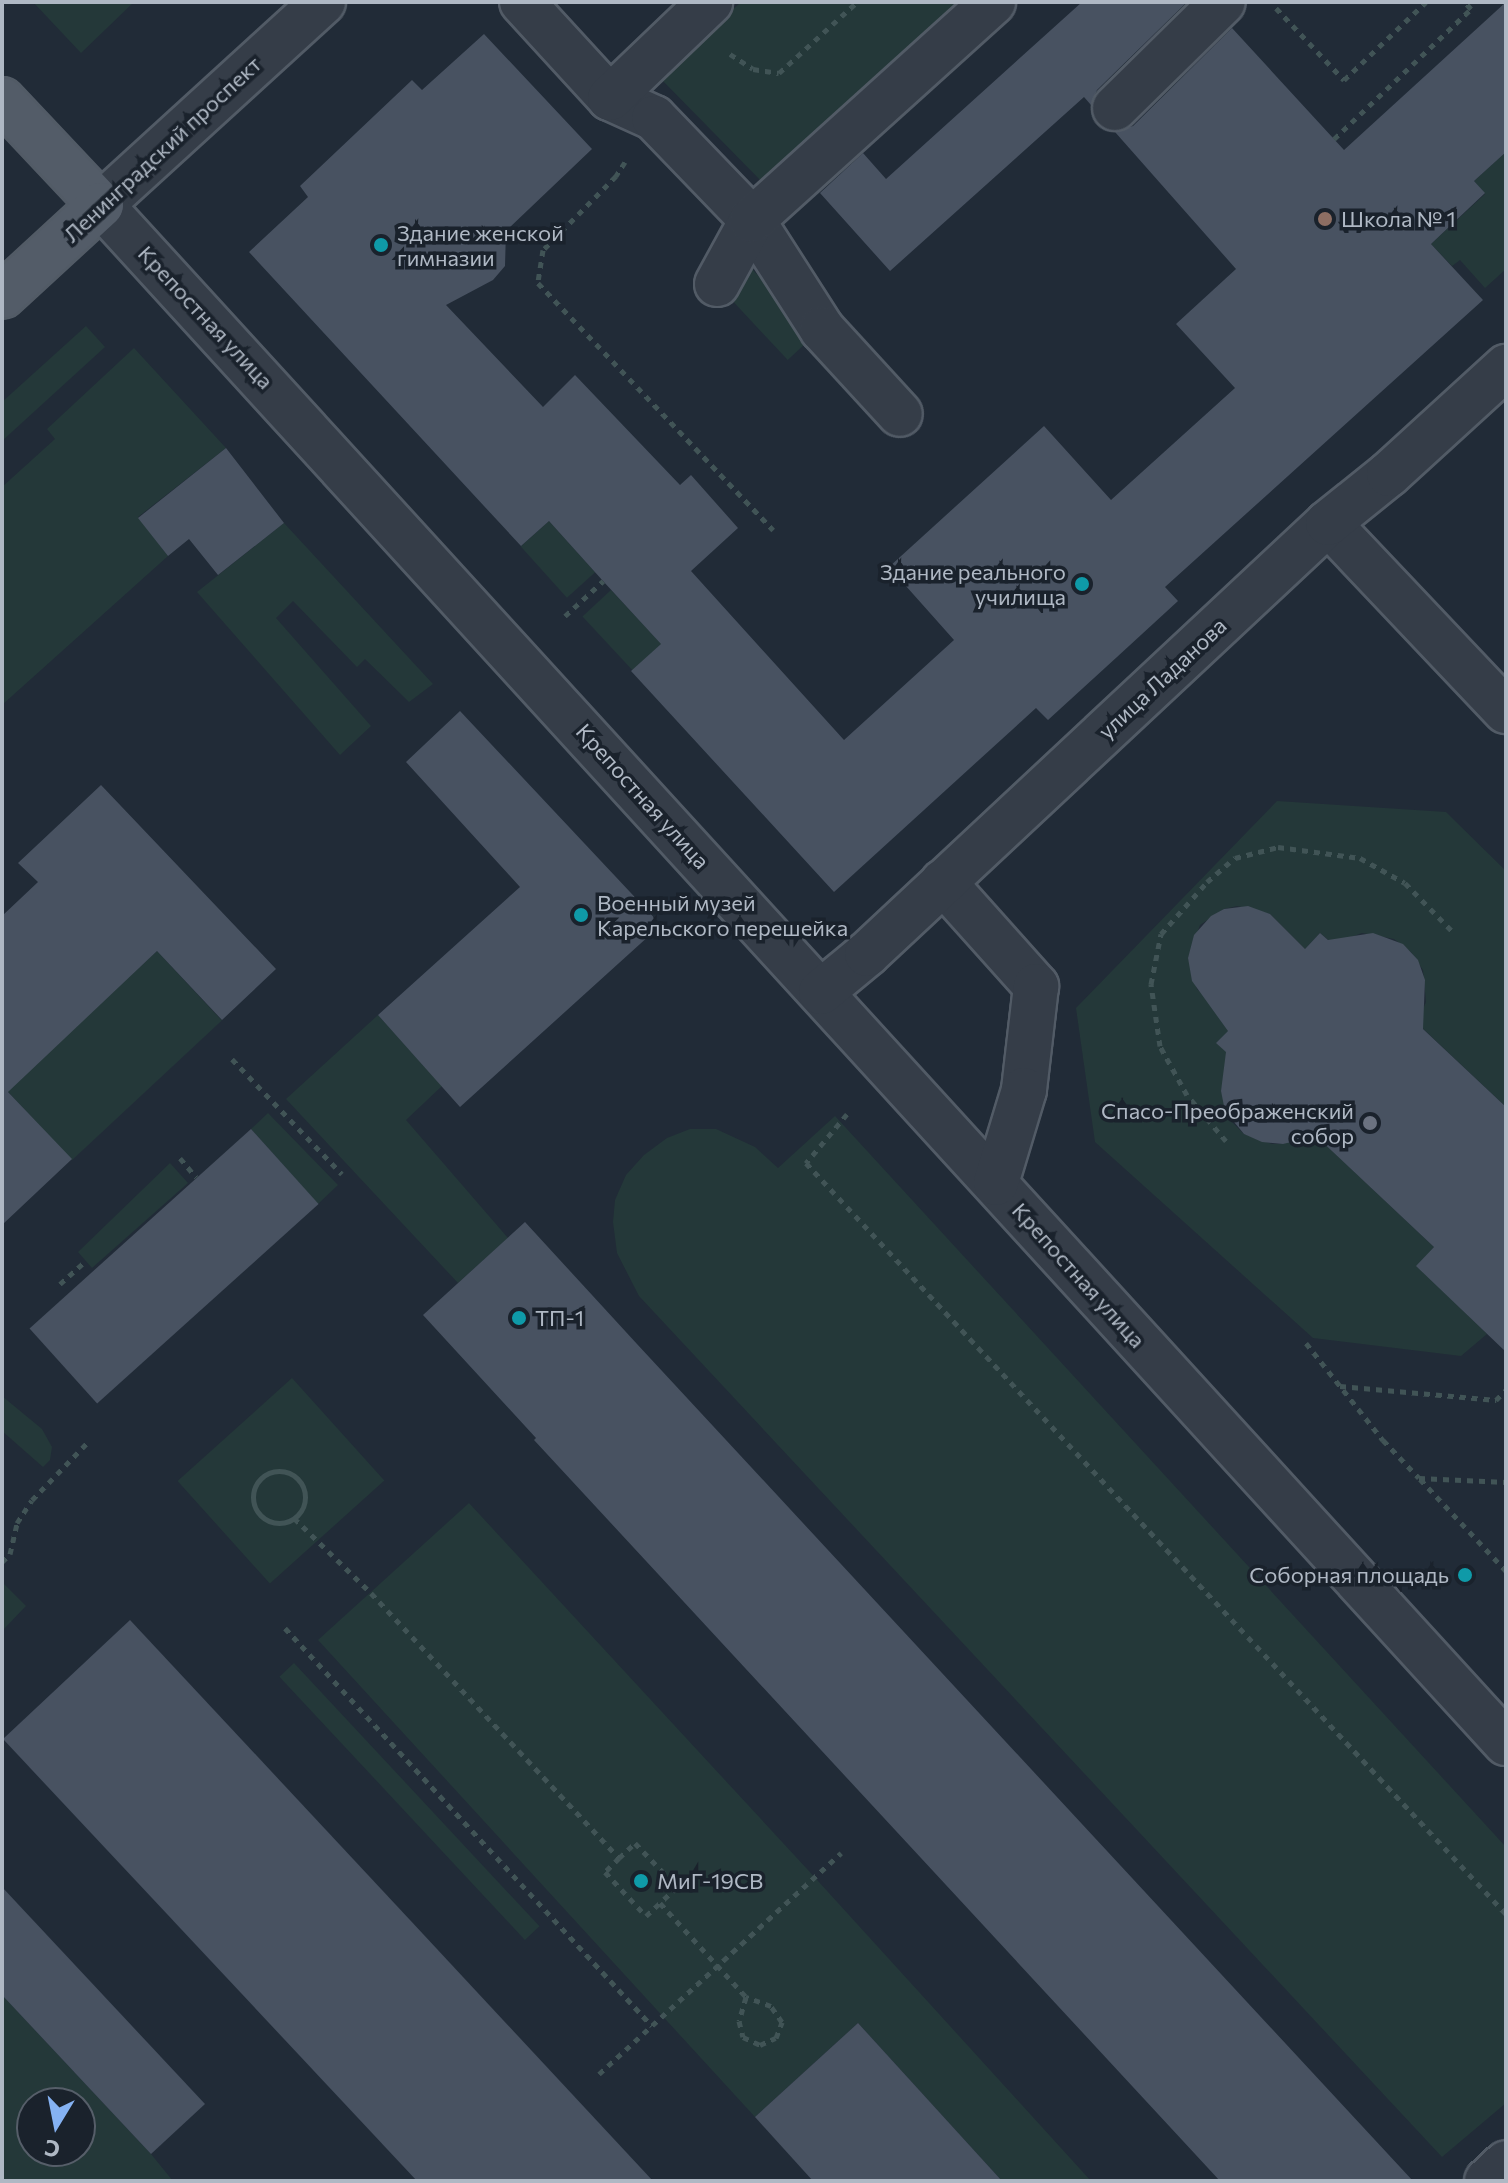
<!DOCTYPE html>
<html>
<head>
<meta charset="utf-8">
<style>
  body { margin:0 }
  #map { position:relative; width:1508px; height:2183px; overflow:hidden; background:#212b37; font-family:Commissioner,sans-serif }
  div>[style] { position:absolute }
  .green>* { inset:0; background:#243839; transform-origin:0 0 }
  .building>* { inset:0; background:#485261; transform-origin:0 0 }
  .path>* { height:5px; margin-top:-2.5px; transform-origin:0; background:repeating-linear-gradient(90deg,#415456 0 6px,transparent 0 12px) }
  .path>.ring { margin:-2.5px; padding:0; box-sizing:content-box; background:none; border:5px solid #415456; border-radius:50% }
  .roads { filter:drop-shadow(2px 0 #525b66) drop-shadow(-2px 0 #525b66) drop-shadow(0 2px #525b66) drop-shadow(0 -2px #525b66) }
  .minor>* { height:44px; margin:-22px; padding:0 22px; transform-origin:22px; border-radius:22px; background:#353d48 }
  .major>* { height:44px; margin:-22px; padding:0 22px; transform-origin:22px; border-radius:22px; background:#535c68 }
  .dots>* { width:22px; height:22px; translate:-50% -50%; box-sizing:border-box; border:4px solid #1a222c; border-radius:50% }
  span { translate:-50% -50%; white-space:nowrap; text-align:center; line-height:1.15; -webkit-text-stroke:7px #1a222c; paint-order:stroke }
  .street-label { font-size:22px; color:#afb8c4 }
  .poi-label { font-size:22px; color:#afb8c4 }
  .left { translate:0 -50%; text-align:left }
  .right { translate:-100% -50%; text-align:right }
  .frame { position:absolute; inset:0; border:4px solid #afb8c4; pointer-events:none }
  .north { position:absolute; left:16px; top:2087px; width:80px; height:80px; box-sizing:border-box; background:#1a222c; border:2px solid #565e69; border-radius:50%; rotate:190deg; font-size:22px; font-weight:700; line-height:32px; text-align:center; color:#afb8c4 }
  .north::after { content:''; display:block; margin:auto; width:28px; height:36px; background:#85b2f3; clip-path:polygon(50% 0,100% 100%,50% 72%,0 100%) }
</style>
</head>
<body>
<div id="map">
  <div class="green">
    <i style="clip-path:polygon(33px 2px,134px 2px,81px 53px)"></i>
    <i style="clip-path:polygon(741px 2px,967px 2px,767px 187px,659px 77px)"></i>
    <i style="clip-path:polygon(1506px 152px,1506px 269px,1485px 288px,1460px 260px,1452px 266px,1431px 244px,1485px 194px,1474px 181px)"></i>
    <i style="left:752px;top:269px;width:91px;height:36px;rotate:47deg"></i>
    <i style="clip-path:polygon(86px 326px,105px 347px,2px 441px,2px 402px)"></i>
    <i style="clip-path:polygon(134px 348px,226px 448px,138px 517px,168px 556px,2px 705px,2px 487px,55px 439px,47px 429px)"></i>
    <i style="left:549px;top:521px;width:69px;height:38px;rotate:48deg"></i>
    <i style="clip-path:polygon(284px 523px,433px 684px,409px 702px,365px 659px,357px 667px,293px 601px,276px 618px,371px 726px,340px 755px,197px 592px)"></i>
    <i style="left:611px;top:590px;width:74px;height:39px;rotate:47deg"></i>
    <i style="clip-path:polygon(1277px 801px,1446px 812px,1506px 871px,1506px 1107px,1417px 1023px,1426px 1002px,1423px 970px,1411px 952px,1394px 939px,1362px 933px,1333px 944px,1320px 933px,1305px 949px,1270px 914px,1237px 906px,1224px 909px,1200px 925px,1188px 958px,1197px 989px,1234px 1025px,1217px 1043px,1229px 1054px,1221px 1091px,1230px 1120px,1244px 1134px,1272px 1144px,1283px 1144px,1312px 1132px,1434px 1247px,1417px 1266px,1487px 1334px,1461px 1356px,1313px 1338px,1095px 1142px,1076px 1008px)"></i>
    <i style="left:157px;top:951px;width:95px;height:205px;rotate:47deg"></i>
    <i style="clip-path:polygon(378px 1015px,442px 1086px,406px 1120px,508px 1238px,458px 1283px,286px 1099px)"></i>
    <i style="clip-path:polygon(268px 1113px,338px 1185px,318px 1204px,251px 1129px)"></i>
    <i style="clip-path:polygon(835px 1116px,1506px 1847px,1506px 2103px,1442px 2157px,639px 1296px,617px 1253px,613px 1222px,615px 1200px,626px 1175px,644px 1155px,667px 1138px,690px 1129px,716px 1129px,755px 1147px,778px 1168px)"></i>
    <i style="clip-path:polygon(170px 1163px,188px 1183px,92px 1268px,78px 1252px)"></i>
    <i style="left:292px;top:1378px;width:138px;height:154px;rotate:48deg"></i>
    <i style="clip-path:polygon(2px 1396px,42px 1429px,52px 1447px,50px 1460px,43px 1467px,2px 1431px)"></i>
    <i style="clip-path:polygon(469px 1503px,808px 1870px,1091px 2181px,1002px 2181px,858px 2023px,755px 2117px,318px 1640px)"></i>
    <i style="clip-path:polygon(4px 1584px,26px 1606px,2px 1631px,2px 1586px)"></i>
    <i style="left:294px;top:1663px;width:360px;height:20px;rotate:47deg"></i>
    <i style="clip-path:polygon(evenodd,2px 1995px,151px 2154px,173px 2181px,2px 2181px,2px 1995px,32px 2103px,80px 2103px,80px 2151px,32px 2151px,32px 2103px)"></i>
  </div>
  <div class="building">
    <i style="clip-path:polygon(1082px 2px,1187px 2px,1097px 90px,1091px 105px,1084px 97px,890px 271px,820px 193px,863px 153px,886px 179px)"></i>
    <i style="clip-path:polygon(1506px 2px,1506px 152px,1474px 181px,1485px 193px,1431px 244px,1483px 300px,1165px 587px,1178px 601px,1117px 657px,1048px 720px,1036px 708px,834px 892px,631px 671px,661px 644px,603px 581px,549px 521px,521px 546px,249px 252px,308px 197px,300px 186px,412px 80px,422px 90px,484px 34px,592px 149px,506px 231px,505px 266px,493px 280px,446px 305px,543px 407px,575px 375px,680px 485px,691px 475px,738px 528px,691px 571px,844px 740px,954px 640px,889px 567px,1044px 426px,1111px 500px,1235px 388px,1176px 324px,1236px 269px,1115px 132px,1133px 126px,1232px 28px,1344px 150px)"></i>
    <i style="clip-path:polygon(226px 448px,284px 523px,218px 575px,189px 539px,168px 556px,138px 518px)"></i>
    <i style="clip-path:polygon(460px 711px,661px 925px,460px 1107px,378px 1015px,520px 887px,406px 762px)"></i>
    <i style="clip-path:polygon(101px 785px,276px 969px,222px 1020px,157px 951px,8px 1092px,72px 1159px,2px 1225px,2px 916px,38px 882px,18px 863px)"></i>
    <i style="clip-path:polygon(1248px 906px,1270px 914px,1305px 949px,1320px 933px,1328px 940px,1373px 933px,1403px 944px,1418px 960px,1425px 980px,1423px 1029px,1506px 1107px,1506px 1352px,1416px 1266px,1434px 1247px,1316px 1136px,1283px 1144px,1262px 1142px,1244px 1134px,1225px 1111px,1221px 1091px,1226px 1052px,1216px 1043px,1228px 1031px,1192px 981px,1188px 958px,1194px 935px,1211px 916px,1224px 909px)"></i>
    <i style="left:251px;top:1129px;width:101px;height:298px;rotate:48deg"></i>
    <i style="clip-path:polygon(525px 1222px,637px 1344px,1413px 2181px,1220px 2181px,534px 1440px,536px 1438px,423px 1315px)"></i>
    <i style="clip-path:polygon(130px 1620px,410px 1920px,653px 2181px,417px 2181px,3px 1739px)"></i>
    <i style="clip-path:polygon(2px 1887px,205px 2104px,151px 2154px,2px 1995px)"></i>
    <i style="clip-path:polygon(858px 2023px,1002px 2181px,813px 2181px,755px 2117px)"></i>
  </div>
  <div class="path">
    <i style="left:1276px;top:8px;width:99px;rotate:46.6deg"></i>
    <i style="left:1344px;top:80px;width:113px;rotate:-43.6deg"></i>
    <i style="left:730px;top:54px;width:27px;rotate:33deg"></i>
    <i style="left:753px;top:69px;width:26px;rotate:9deg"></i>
    <i style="left:779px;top:73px;width:105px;rotate:-42.3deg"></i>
    <i style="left:1334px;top:139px;width:189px;rotate:-43.5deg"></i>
    <i style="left:1471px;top:9px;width:9px;rotate:-131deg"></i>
    <i style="left:625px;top:162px;width:17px;rotate:123deg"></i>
    <i style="left:616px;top:176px;width:104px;rotate:134.6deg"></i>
    <i style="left:543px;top:250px;width:33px;rotate:99deg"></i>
    <i style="left:538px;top:283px;width:341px;rotate:46.4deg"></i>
    <i style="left:565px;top:616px;width:52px;rotate:-42.6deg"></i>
    <i style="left:232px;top:1059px;width:159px;rotate:46.3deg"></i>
    <i style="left:847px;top:1114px;width:64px;rotate:129.9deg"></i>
    <i style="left:806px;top:1163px;width:1027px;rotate:47.01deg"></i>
    <i style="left:1226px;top:1141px;width:60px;rotate:-130.3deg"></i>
    <i style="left:1187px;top:1095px;width:56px;rotate:-118.9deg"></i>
    <i style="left:1160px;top:1046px;width:63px;rotate:-98.3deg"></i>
    <i style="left:1151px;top:984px;width:51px;rotate:-78.7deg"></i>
    <i style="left:1161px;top:934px;width:69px;rotate:-48.5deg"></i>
    <i style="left:1207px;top:882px;width:37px;rotate:-41deg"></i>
    <i style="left:1235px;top:858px;width:44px;rotate:-14.3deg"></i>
    <i style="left:1278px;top:847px;width:83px;rotate:7.6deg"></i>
    <i style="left:1360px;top:858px;width:51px;rotate:29.1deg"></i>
    <i style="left:1405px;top:883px;width:69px;rotate:45.6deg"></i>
    <i style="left:180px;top:1158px;width:25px;rotate:50deg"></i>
    <i style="left:60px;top:1284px;width:31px;rotate:-42deg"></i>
    <i style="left:1306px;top:1343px;width:124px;rotate:51.6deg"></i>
    <i style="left:1383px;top:1440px;width:52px;rotate:46.5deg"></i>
    <i style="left:1419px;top:1478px;width:87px;rotate:2.6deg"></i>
    <i style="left:1340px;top:1386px;width:157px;rotate:5.1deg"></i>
    <i style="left:1496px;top:1400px;width:14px;rotate:-45deg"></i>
    <i class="ring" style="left:253px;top:1471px;width:47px;height:47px"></i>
    <i style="left:1420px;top:1479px;width:126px;rotate:46.9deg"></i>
    <i style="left:294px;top:1518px;width:107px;rotate:44.2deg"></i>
    <i style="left:371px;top:1593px;width:363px;rotate:46.9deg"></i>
    <i style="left:619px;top:1858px;width:20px;rotate:135deg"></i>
    <i style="left:605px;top:1872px;width:60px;rotate:47deg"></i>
    <i style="left:646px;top:1916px;width:19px;rotate:-43deg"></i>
    <i style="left:660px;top:1903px;width:127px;rotate:47.5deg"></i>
    <i style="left:746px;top:1997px;width:25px;rotate:106deg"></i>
    <i style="left:739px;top:2021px;width:16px;rotate:76deg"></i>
    <i style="left:743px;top:2037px;width:19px;rotate:25deg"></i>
    <i style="left:760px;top:2045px;width:17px;rotate:-24deg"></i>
    <i style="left:776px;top:2038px;width:17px;rotate:-69deg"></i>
    <i style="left:782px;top:2022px;width:19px;rotate:-125deg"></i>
    <i style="left:771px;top:2006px;width:27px;rotate:-160deg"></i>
    <i style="left:2px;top:1562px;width:11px;rotate:-45deg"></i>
    <i style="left:10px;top:1554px;width:32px;rotate:-77deg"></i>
    <i style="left:17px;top:1523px;width:27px;rotate:-57deg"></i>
    <i style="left:32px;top:1500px;width:83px;rotate:-46deg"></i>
    <i style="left:285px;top:1628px;width:541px;rotate:47.32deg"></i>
    <i style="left:619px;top:1858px;width:22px;rotate:-43deg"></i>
    <i style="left:635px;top:1843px;width:61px;rotate:46.3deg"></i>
    <i style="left:677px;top:1887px;width:23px;rotate:137deg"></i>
    <i style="left:599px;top:2074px;width:328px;rotate:-42.4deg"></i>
  </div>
  <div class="roads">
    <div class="minor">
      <i style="left:323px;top:2px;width:301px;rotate:137.6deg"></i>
      <i style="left:101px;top:205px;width:2083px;rotate:47.59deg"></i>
      <i style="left:522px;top:2px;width:130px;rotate:47.5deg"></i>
      <i style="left:610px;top:98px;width:48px;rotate:24.4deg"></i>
      <i style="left:654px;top:118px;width:141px;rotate:46.1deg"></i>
      <i style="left:752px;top:220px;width:130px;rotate:57.3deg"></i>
      <i style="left:822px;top:329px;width:115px;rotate:47.5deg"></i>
      <i style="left:610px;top:98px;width:139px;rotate:-43.8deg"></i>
      <i style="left:1115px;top:108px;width:151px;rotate:-44.5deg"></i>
      <i style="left:717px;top:284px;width:73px;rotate:-61.3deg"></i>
      <i style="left:752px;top:220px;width:325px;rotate:-42.1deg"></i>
      <i style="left:1328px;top:523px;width:259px;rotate:46.6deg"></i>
      <i style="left:943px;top:882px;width:140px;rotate:48.2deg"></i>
      <i style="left:1036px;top:986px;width:105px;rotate:96.6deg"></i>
      <i style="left:1024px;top:1090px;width:97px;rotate:106.8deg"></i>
      <i style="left:821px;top:992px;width:60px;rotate:-39.6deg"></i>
      <i style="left:867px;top:954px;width:631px;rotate:-43.07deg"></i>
      <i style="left:1328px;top:523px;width:78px;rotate:-38.8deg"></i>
      <i style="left:1389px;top:474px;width:159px;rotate:-42.4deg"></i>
      <i style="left:1487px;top:2181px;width:26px;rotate:-43deg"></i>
    </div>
    <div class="major">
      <i style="left:2px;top:100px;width:144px;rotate:46.7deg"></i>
      <i style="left:101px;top:205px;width:134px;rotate:137.4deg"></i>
    </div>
  </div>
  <div class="dots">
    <i style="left:1325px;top:219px;background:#8d6e63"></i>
    <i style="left:381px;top:245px;background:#0f9aa8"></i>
    <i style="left:1082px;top:584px;background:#0f9aa8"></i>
    <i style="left:581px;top:915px;background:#0f9aa8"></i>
    <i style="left:1370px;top:1123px;background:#6b7280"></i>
    <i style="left:519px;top:1318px;background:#0f9aa8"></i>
    <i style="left:1465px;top:1575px;background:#0f9aa8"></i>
    <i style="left:641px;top:1881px;background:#0f9aa8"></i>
  </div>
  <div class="street-label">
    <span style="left:162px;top:149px;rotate:-43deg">Ленинградский проспект</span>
    <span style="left:206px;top:317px;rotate:47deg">Крепостная улица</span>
    <span style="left:1162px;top:678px;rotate:-43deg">улица Ладанова</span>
    <span style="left:643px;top:796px;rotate:48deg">Крепостная улица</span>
    <span style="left:1079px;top:1275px;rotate:48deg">Крепостная улица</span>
  </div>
  <div class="poi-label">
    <span class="left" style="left:1341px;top:219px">Школа № 1</span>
    <span class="left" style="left:397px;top:245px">Здание женской<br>гимназии</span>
    <span class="right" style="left:1066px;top:584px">Здание реального<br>училища</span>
    <span class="left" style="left:597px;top:915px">Военный музей<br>Карельского перешейка</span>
    <span class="right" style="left:1354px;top:1123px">Спасо-Преображенский<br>собор</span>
    <span class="left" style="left:535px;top:1318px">ТП-1</span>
    <span class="right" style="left:1449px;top:1575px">Соборная площадь</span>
    <span class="left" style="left:657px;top:1881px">МиГ-19СВ</span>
  </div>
  <div class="frame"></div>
  <div class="north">С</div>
</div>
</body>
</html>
